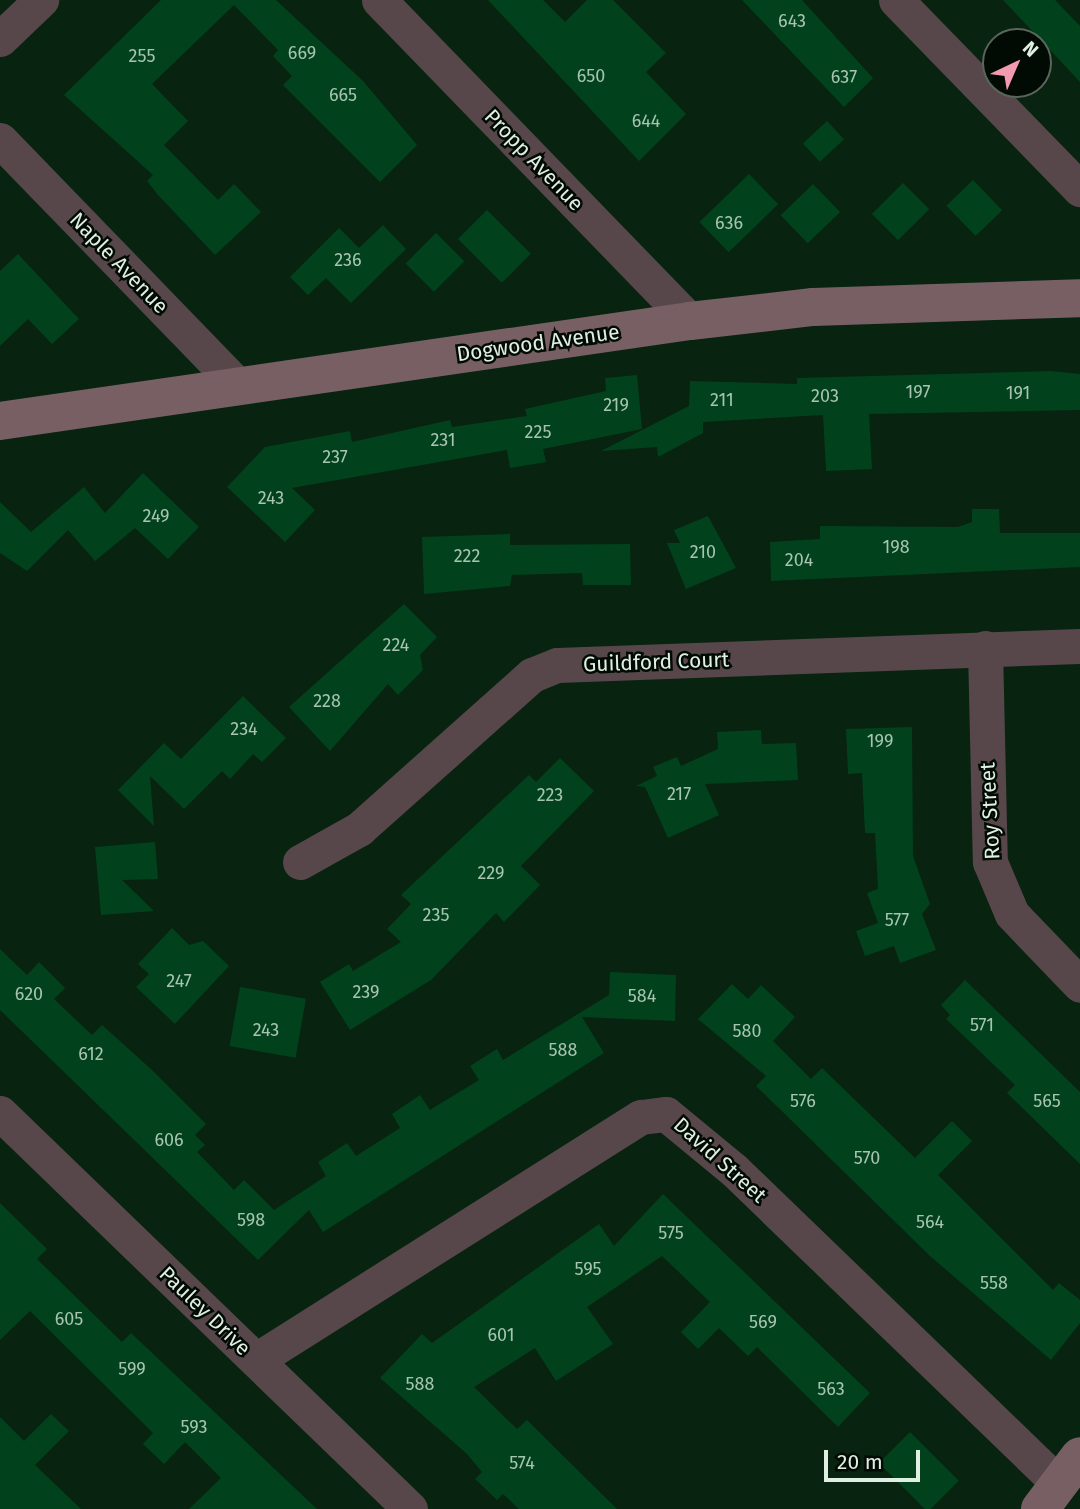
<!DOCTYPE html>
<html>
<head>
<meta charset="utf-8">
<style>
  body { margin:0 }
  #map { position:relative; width:1080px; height:1509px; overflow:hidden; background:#082310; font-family:"Fira Sans",sans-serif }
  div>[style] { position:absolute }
  .building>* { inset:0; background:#01421c; transform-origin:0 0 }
  .street>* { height:35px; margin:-17.5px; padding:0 17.5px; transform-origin:17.5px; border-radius:17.5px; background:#57474b }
  .secondary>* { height:38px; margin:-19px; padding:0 19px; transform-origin:19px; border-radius:19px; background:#785f64 }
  span { translate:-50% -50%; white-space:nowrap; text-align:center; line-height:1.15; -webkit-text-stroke:5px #020a04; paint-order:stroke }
  .number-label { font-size:18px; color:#a8c4b0 }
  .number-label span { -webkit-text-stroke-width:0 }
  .street-label { font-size:21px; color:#dfefe1 }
  .north { position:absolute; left:982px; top:28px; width:70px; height:70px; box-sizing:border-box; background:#020a04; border:2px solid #5a665c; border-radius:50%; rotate:44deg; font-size:19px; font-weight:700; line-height:28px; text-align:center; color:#dfefe1 }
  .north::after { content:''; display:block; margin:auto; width:24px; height:32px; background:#f29aaf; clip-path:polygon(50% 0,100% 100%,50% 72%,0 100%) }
  .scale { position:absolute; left:824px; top:1450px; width:96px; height:32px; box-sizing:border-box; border:4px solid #dfefe1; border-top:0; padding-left:9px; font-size:21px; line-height:24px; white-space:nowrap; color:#dfefe1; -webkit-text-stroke:5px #020a04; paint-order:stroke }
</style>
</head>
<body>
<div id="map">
  <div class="building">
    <i style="clip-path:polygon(161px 0,276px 0,363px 81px,417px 145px,380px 182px,283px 85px,292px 76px,273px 56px,278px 50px,234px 5px,152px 84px,188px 121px,164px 145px,218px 200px,234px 184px,261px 212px,215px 255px,158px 195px,147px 181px,153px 175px,64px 95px)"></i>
    <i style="clip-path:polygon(488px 0,543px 0,565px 22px,587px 0,613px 0,666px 53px,646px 72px,686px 114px,639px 161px)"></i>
    <i style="clip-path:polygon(742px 0,802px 0,873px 78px,844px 107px)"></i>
    <i style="clip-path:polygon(1003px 0,1055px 0,1080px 26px,1080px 82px)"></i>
    <i style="left:827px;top:121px;width:25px;height:33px;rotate:47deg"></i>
    <i style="left:749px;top:174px;width:42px;height:69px;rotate:46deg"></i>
    <i style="left:973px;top:180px;width:42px;height:37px;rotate:46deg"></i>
    <i style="left:903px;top:183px;width:37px;height:44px;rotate:45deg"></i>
    <i style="left:813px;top:184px;width:39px;height:45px;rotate:46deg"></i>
    <i style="left:487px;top:210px;width:62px;height:41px;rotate:45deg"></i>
    <i style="clip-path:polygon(383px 225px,406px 249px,351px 303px,326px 278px,308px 295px,290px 277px,339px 228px,359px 248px)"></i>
    <i style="left:436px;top:233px;width:40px;height:43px;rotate:45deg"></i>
    <i style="clip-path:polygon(18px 254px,79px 319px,52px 344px,28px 319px,0 346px,0 271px)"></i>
    <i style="clip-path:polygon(1051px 371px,1080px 374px,1080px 410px,869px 414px,872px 469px,826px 471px,823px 415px,703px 422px,703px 433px,658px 457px,657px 447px,601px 451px,689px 406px,690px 381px,797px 384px,797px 378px)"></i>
    <i style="clip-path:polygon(637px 375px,642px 429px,543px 449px,546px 462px,510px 468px,507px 450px,292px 488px,315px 510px,285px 542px,227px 487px,265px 447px,350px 431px,352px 442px,450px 420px,452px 427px,527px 416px,525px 409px,606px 391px,605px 378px)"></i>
    <i style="clip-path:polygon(143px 473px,199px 527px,168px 559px,135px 528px,95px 561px,68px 530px,27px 571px,0 553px,0 502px,31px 532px,84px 487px,105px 513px)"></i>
    <i style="clip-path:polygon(972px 509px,999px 509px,1000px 533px,1080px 533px,1080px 567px,771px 581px,770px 542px,820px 539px,820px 526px,958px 527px,972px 522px)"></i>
    <i style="clip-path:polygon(708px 516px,736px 568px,686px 589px,667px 543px,680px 543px,674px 530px)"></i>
    <i style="clip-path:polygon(510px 534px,510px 545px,630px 544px,631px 585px,583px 585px,582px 573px,512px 575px,510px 586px,424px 594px,422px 537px)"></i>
    <i style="clip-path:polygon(404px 604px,437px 637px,420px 655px,423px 670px,398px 695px,388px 684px,330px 751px,289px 707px)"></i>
    <i style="clip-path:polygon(243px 696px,286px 738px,262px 762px,253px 754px,230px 779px,222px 771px,184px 809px,150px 776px,154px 826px,118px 790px,164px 743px,181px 759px)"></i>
    <i style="clip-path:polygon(912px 727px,913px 856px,930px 904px,922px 914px,936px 950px,900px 963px,894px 946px,865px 956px,856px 931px,878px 923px,867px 893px,878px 889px,875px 833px,865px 833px,862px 773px,848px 774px,846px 729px)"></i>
    <i style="clip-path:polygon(761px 730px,762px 744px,796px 743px,798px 780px,705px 784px,719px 815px,668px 838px,645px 787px,636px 786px,657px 776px,653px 767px,677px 757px,681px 766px,718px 749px,717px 732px)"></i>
    <i style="clip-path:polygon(560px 758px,594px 791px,521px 866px,540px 885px,504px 922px,496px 913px,431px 980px,350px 1030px,320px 982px,349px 964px,353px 971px,401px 942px,387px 929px,411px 904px,401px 895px,529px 775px,536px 782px)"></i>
    <i style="clip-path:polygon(155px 842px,158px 879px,122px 880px,154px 911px,101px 915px,95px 847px)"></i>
    <i style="clip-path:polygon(172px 928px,189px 945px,203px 941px,229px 966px,175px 1024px,136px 987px,149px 974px,138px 964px)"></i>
    <i style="clip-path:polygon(0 949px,27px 975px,39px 962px,65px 988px,54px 999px,92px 1035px,102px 1025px,152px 1070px,206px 1124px,195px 1135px,205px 1145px,197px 1152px,234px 1190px,244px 1180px,274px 1210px,326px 1176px,318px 1162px,347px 1143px,356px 1156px,400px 1128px,392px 1114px,420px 1095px,430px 1110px,479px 1080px,470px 1066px,497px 1049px,503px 1060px,609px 995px,610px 972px,676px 975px,675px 1021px,582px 1017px,604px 1053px,323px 1232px,309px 1210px,258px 1260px,0 1010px)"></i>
    <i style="clip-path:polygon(965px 980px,1080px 1092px,1080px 1164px,1007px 1093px,1015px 1085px,946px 1019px,950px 1015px,941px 1005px)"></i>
    <i style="clip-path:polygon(732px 984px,748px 999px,761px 985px,795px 1017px,773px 1041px,811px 1079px,822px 1068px,915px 1158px,952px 1121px,972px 1141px,938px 1175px,1053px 1290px,1059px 1283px,1080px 1300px,1080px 1323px,1051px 1360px,930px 1256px,756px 1086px,766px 1076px,698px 1019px)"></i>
    <i style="left:240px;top:987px;width:67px;height:60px;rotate:10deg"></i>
    <i style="clip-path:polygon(663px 1194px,870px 1393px,838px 1427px,757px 1347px,748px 1356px,719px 1328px,698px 1349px,681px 1332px,710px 1302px,662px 1256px,587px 1307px,613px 1344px,556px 1381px,535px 1348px,474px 1387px,517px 1429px,527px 1420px,617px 1509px,519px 1509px,503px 1494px,497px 1500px,475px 1479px,482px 1472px,467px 1454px,380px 1378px,422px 1334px,432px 1343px,599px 1224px,614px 1246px)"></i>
    <i style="clip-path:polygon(0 1203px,47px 1249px,37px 1259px,122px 1342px,131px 1333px,317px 1509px,189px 1509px,221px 1478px,185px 1442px,164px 1464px,143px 1444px,153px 1433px,30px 1311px,0 1340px)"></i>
    <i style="clip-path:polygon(51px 1414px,69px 1431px,35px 1465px,81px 1509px,0 1509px,0 1417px,24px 1441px)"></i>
    <i style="left:910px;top:1432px;width:69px;height:44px;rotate:45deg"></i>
  </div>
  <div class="street">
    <i style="left:379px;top:0;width:447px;rotate:45.9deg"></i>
    <i style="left:896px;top:0;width:264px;rotate:45.8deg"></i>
    <i style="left:0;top:39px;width:57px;rotate:-43.6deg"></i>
    <i style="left:0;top:140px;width:342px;rotate:45.9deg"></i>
    <i style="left:985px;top:648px;width:214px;rotate:88.7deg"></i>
    <i style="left:990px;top:862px;width:56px;rotate:67.1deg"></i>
    <i style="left:1012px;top:914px;width:98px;rotate:46.2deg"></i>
    <i style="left:300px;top:862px;width:68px;rotate:-29.2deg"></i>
    <i style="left:359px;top:829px;width:232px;rotate:-41.7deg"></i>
    <i style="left:532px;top:675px;width:27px;rotate:-22deg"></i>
    <i style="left:557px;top:665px;width:523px;rotate:-2.08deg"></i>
    <i style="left:0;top:1113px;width:570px;rotate:44deg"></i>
    <i style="left:256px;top:1360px;width:455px;rotate:-32.3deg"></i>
    <i style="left:641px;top:1117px;width:25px;rotate:-7deg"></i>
    <i style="left:666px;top:1114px;width:88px;rotate:39.5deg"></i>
    <i style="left:734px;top:1170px;width:452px;rotate:44deg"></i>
  </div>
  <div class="secondary">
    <i style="left:0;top:421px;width:697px;rotate:-8.25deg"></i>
    <i style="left:690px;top:321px;width:124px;rotate:-6.5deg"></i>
    <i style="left:813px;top:307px;width:267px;rotate:-1.9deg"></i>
    <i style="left:1040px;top:1509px;width:66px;rotate:-53deg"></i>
  </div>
  <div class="number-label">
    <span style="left:792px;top:21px">643</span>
    <span style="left:302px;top:53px">669</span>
    <span style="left:142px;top:56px">255</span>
    <span style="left:591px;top:76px">650</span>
    <span style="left:844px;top:77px">637</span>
    <span style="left:343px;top:95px">665</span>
    <span style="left:646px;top:121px">644</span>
    <span style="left:729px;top:223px">636</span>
    <span style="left:348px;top:260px">236</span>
    <span style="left:918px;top:392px">197</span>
    <span style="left:1018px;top:393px">191</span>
    <span style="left:825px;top:396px">203</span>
    <span style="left:722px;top:400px">211</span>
    <span style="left:616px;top:405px">219</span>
    <span style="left:538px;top:432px">225</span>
    <span style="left:443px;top:440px">231</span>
    <span style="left:335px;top:457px">237</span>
    <span style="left:271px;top:498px">243</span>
    <span style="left:156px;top:516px">249</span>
    <span style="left:896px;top:547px">198</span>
    <span style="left:703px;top:552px">210</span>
    <span style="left:467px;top:556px">222</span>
    <span style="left:799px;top:560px">204</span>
    <span style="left:396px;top:645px">224</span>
    <span style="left:327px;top:701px">228</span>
    <span style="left:244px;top:729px">234</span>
    <span style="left:880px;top:741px">199</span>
    <span style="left:679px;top:794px">217</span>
    <span style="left:550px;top:795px">223</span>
    <span style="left:491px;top:873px">229</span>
    <span style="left:436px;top:915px">235</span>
    <span style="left:897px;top:920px">577</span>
    <span style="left:179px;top:981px">247</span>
    <span style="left:366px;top:992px">239</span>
    <span style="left:29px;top:994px">620</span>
    <span style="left:642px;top:996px">584</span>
    <span style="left:982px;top:1025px">571</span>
    <span style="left:266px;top:1030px">243</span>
    <span style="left:747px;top:1031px">580</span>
    <span style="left:563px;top:1050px">588</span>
    <span style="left:91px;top:1054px">612</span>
    <span style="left:803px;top:1101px">576</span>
    <span style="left:1047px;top:1101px">565</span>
    <span style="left:169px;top:1140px">606</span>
    <span style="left:867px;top:1158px">570</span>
    <span style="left:251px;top:1220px">598</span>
    <span style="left:930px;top:1222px">564</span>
    <span style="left:671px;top:1233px">575</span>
    <span style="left:588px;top:1269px">595</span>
    <span style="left:994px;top:1283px">558</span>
    <span style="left:69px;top:1319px">605</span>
    <span style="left:763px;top:1322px">569</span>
    <span style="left:501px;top:1335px">601</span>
    <span style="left:132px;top:1369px">599</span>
    <span style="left:420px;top:1384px">588</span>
    <span style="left:831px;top:1389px">563</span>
    <span style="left:194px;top:1427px">593</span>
    <span style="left:522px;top:1463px">574</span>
  </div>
  <div class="street-label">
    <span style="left:534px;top:160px;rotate:46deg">Propp Avenue</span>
    <span style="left:119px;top:263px;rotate:46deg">Naple Avenue</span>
    <span style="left:538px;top:343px;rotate:-8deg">Dogwood Avenue</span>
    <span style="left:656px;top:662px;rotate:-2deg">Guildford Court</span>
    <span style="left:990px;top:811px;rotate:-93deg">Roy Street</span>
    <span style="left:720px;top:1160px;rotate:42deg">David Street</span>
    <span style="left:205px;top:1311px;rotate:44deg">Pauley Drive</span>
  </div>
  <div class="north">N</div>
  <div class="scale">20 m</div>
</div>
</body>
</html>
